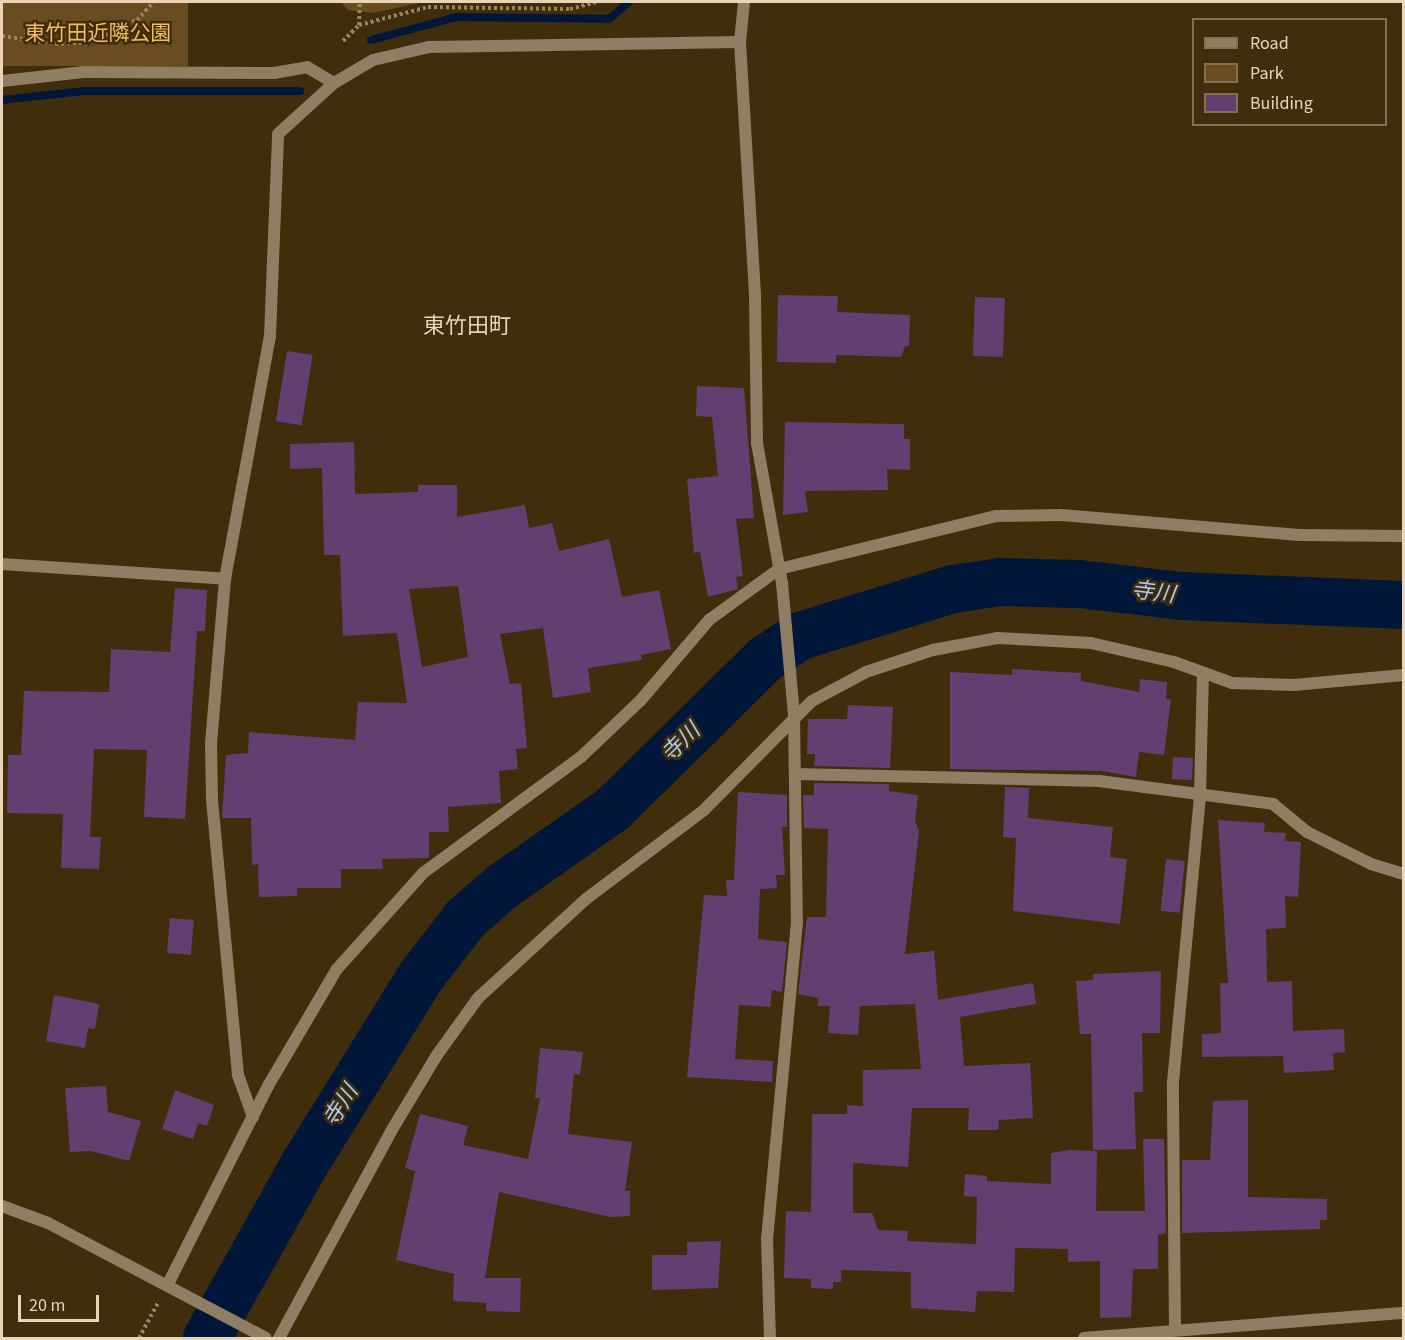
<!DOCTYPE html>
<html>
<head>
<meta charset="utf-8">
<style>
  body { margin:0 }
  #map { position:relative; width:1405px; height:1340px; overflow:hidden; background:#402d0c; font-family:"Source Sans 3","Noto Sans JP",sans-serif }
  div>[style] { position:absolute }
  .green>* { inset:0; background:#694d20; transform-origin:0 0 }
  .stream>* { height:8px; margin:-4px; padding:0 4px; transform-origin:4px; border-radius:4px; background:#001739 }
  .river>* { height:48px; margin:-24px; padding:0 24px; transform-origin:24px; border-radius:24px; background:#001739 }
  .building>* { inset:0; background:#643e71; transform-origin:0 0 }
  .path>* { height:4px; margin-top:-2px; transform-origin:0; background:repeating-linear-gradient(90deg,#988465 0 3px,transparent 0 6px) }
  .minor>* { height:12px; margin:-6px; padding:0 6px; transform-origin:6px; border-radius:6px; background:#8f7d64 }
  .tertiary>* { height:12px; margin:-6px; padding:0 6px; transform-origin:6px; border-radius:6px; background:#8f7d64 }
  span { translate:-50% -50%; white-space:nowrap; text-align:center; line-height:1.15; -webkit-text-stroke:5px #402d0c; paint-order:stroke }
  .park-label { font-size:21px; color:#f1b962 }
  .neighbourhood-label { font-size:22px; color:#ead5b8 }
  .water-label { font-size:22px; color:#a9caf8; font-style:italic }
  .frame { position:absolute; inset:0; border:3px solid #ead5b8; pointer-events:none }
  .legend { position:absolute; left:1192px; top:18px; width:195px; height:108px; box-sizing:border-box; background:#402d0c; border:2px solid #847051; margin:0; padding:8px 10px; list-style:none; font-size:18px; color:#ead5b8 }
  .legend li { display:flex; align-items:center; gap:12px; height:30px }
  .legend b { width:30px; border:2px solid #847051 }
  .scale { position:absolute; left:18px; top:1295px; width:81px; height:27px; box-sizing:border-box; border:3px solid #ead5b8; border-top:0; padding-left:8px; font-size:18px; line-height:21px; white-space:nowrap; color:#ead5b8; -webkit-text-stroke:4px #402d0c; paint-order:stroke }
</style>
</head>
<body>
<div id="map">
  <div class="green">
    <i style="left:2px;top:2px;width:186px;height:64px"></i>
    <i style="clip-path:polygon(341px 2px,423px 2px,373px 13px,348px 10px)"></i>
  </div>
  <div class="stream">
    <i style="left:371px;top:40px;width:88px;rotate:-15.1deg"></i>
    <i style="left:456px;top:17px;width:153px;rotate:0.7deg"></i>
    <i style="left:609px;top:19px;width:26px;rotate:-40deg"></i>
    <i style="left:2px;top:100px;width:83px;rotate:-6.2deg"></i>
    <i style="left:85px;top:91px;width:215px"></i>
  </div>
  <div class="river">
    <i style="left:207px;top:1338px;width:198px;rotate:-60.7deg"></i>
    <i style="left:304px;top:1165px;width:224px;rotate:-58.2deg"></i>
    <i style="left:422px;top:975px;width:72px;rotate:-52.3deg"></i>
    <i style="left:466px;top:918px;width:49px;rotate:-40.9deg"></i>
    <i style="left:503px;top:886px;width:134px;rotate:-35deg"></i>
    <i style="left:613px;top:809px;width:214px;rotate:-44.6deg"></i>
    <i style="left:765px;top:659px;width:42px;rotate:-33.3deg"></i>
    <i style="left:800px;top:636px;width:160px;rotate:-17.1deg"></i>
    <i style="left:953px;top:589px;width:48px;rotate:-8.5deg"></i>
    <i style="left:1000px;top:582px;width:79px;rotate:1.5deg"></i>
    <i style="left:1079px;top:584px;width:103px;rotate:6.7deg"></i>
    <i style="left:1181px;top:596px;width:223px;rotate:2.3deg"></i>
  </div>
  <div class="building">
    <i style="clip-path:polygon(778px 295px,838px 296px,837px 312px,910px 315px,909px 346px,905px 346px,901px 357px,836px 355px,836px 363px,777px 362px)"></i>
    <i style="left:975px;top:297px;width:30px;height:59px;rotate:2deg"></i>
    <i style="left:287px;top:351px;width:26px;height:71px;rotate:9deg"></i>
    <i style="clip-path:polygon(697px 386px,744px 388px,754px 518px,736px 519px,743px 576px,736px 577px,738px 589px,708px 597px,700px 552px,694px 553px,687px 479px,718px 476px,712px 417px,696px 416px)"></i>
    <i style="clip-path:polygon(785px 422px,904px 424px,904px 439px,910px 439px,910px 470px,887px 469px,888px 490px,805px 491px,808px 512px,783px 515px)"></i>
    <i style="clip-path:polygon(evenodd,354px 442px,355px 494px,418px 492px,418px 485px,457px 485px,457px 517px,525px 505px,529px 528px,552px 523px,559px 551px,609px 539px,622px 597px,659px 590px,671px 649px,641px 655px,642px 660px,588px 668px,591px 692px,553px 698px,543px 628px,500px 634px,510px 684px,521px 683px,527px 748px,516px 749px,518px 769px,499px 771px,501px 803px,448px 807px,449px 832px,429px 832px,429px 858px,382px 859px,383px 869px,341px 869px,341px 888px,297px 888px,297px 896px,259px 897px,258px 864px,252px 865px,251px 818px,222px 818px,226px 755px,248px 753px,249px 732px,355px 740px,358px 702px,407px 703px,397px 633px,343px 636px,340px 555px,324px 555px,322px 468px,290px 469px,290px 444px,354px 442px,458px 586px,468px 657px,422px 667px,409px 589px,458px 586px)"></i>
    <i style="clip-path:polygon(175px 588px,207px 590px,205px 631px,197px 631px,185px 819px,144px 817px,147px 750px,94px 749px,90px 837px,101px 837px,99px 869px,61px 868px,63px 814px,7px 813px,8px 755px,21px 755px,24px 691px,109px 692px,111px 649px,170px 652px)"></i>
    <i style="clip-path:polygon(1012px 669px,1081px 673px,1081px 681px,1139px 692px,1140px 679px,1167px 682px,1166px 699px,1171px 699px,1164px 755px,1139px 752px,1136px 777px,1102px 771px,950px 769px,950px 672px,1012px 675px)"></i>
    <i style="clip-path:polygon(848px 705px,893px 707px,890px 768px,814px 766px,815px 754px,807px 754px,808px 719px,847px 719px)"></i>
    <i style="left:1173px;top:757px;width:20px;height:22px;rotate:3deg"></i>
    <i style="clip-path:polygon(814px 783px,889px 784px,889px 791px,918px 795px,915px 821px,919px 831px,905px 954px,934px 951px,938px 1000px,1033px 983px,1036px 1004px,960px 1017px,964px 1066px,1030px 1063px,1033px 1118px,999px 1120px,998px 1130px,968px 1130px,969px 1108px,912px 1108px,908px 1167px,853px 1163px,853px 1213px,872px 1213px,878px 1230px,908px 1231px,907px 1241px,976px 1244px,977px 1197px,964px 1196px,965px 1174px,987px 1176px,987px 1181px,1051px 1184px,1051px 1153px,1069px 1150px,1097px 1151px,1096px 1211px,1145px 1211px,1143px 1139px,1164px 1139px,1166px 1233px,1158px 1235px,1158px 1269px,1133px 1269px,1131px 1317px,1100px 1318px,1100px 1261px,1068px 1262px,1068px 1249px,1015px 1248px,1014px 1292px,977px 1291px,975px 1312px,911px 1308px,911px 1272px,841px 1270px,841px 1282px,833px 1282px,833px 1289px,811px 1288px,811px 1279px,784px 1278px,786px 1211px,811px 1212px,812px 1114px,847px 1114px,847px 1105px,863px 1106px,863px 1070px,921px 1069px,915px 1004px,860px 1006px,858px 1035px,828px 1033px,830px 1006px,818px 1006px,818px 998px,798px 994px,807px 917px,826px 917px,828px 829px,804px 828px,803px 795px,814px 795px)"></i>
    <i style="clip-path:polygon(1005px 787px,1029px 788px,1028px 818px,1113px 827px,1110px 857px,1127px 859px,1120px 924px,1013px 911px,1016px 838px,1003px 837px)"></i>
    <i style="clip-path:polygon(738px 792px,787px 795px,787px 827px,782px 827px,785px 875px,776px 875px,777px 888px,760px 889px,758px 939px,787px 942px,782px 992px,772px 990px,770px 1007px,739px 1005px,735px 1059px,773px 1061px,772px 1082px,687px 1077px,704px 895px,727px 896px,726px 880px,734px 880px)"></i>
    <i style="clip-path:polygon(1218px 820px,1265px 823px,1264px 832px,1286px 833px,1285px 841px,1301px 842px,1298px 897px,1285px 896px,1286px 928px,1266px 929px,1267px 982px,1292px 981px,1293px 1031px,1344px 1029px,1345px 1052px,1333px 1053px,1334px 1070px,1284px 1073px,1283px 1056px,1202px 1057px,1202px 1034px,1221px 1033px,1220px 983px,1228px 983px)"></i>
    <i style="left:1166px;top:859px;width:19px;height:52px;rotate:6deg"></i>
    <i style="left:170px;top:918px;width:24px;height:35px;rotate:5deg"></i>
    <i style="clip-path:polygon(1161px 971px,1160px 1033px,1142px 1033px,1143px 1092px,1134px 1092px,1136px 1149px,1093px 1150px,1091px 1034px,1080px 1034px,1076px 981px,1093px 980px,1093px 974px)"></i>
    <i style="clip-path:polygon(54px 995px,99px 1004px,95px 1029px,88px 1028px,85px 1048px,46px 1041px)"></i>
    <i style="clip-path:polygon(540px 1048px,583px 1052px,580px 1075px,574px 1074px,568px 1134px,632px 1142px,625px 1191px,630px 1191px,630px 1216px,611px 1217px,499px 1192px,485px 1278px,521px 1278px,520px 1312px,486px 1311px,486px 1303px,453px 1301px,454px 1274px,396px 1260px,415px 1171px,405px 1168px,420px 1114px,468px 1126px,463px 1145px,528px 1159px,540px 1098px,535px 1098px)"></i>
    <i style="clip-path:polygon(106px 1086px,108px 1112px,141px 1121px,129px 1161px,91px 1151px,70px 1152px,65px 1088px)"></i>
    <i style="clip-path:polygon(175px 1090px,214px 1105px,207px 1126px,198px 1123px,193px 1139px,162px 1129px)"></i>
    <i style="clip-path:polygon(1248px 1100px,1248px 1197px,1327px 1199px,1327px 1220px,1320px 1220px,1320px 1229px,1182px 1233px,1182px 1160px,1210px 1160px,1213px 1101px)"></i>
    <i style="clip-path:polygon(721px 1241px,718px 1288px,652px 1290px,652px 1255px,687px 1255px,687px 1242px)"></i>
  </div>
  <div class="path">
    <i style="left:359px;top:25px;width:71px;rotate:-14.6deg"></i>
    <i style="left:428px;top:7px;width:142px;rotate:0.8deg"></i>
    <i style="left:570px;top:9px;width:27px;rotate:-15deg"></i>
    <i style="left:2px;top:36px;width:54px;rotate:8.6deg"></i>
    <i style="left:55px;top:44px;width:34px;rotate:-3deg"></i>
    <i style="left:89px;top:42px;width:53px;rotate:-24.6deg"></i>
    <i style="left:137px;top:20px;width:25px;rotate:-47deg"></i>
    <i style="left:343px;top:41px;width:23px;rotate:-45deg"></i>
    <i style="left:359px;top:25px;width:23px;rotate:-88deg"></i>
    <i style="left:139px;top:1338px;width:42px;rotate:-61.6deg"></i>
  </div>
  <div class="minor">
    <i style="left:744px;top:2px;width:40px;rotate:95.7deg"></i>
    <i style="left:740px;top:42px;width:256px;rotate:86.6deg"></i>
    <i style="left:755px;top:298px;width:145px;rotate:89.2deg"></i>
    <i style="left:757px;top:443px;width:142px;rotate:79.9deg"></i>
    <i style="left:782px;top:583px;width:133px;rotate:84.8deg"></i>
    <i style="left:794px;top:715px;width:207px;rotate:89.2deg"></i>
    <i style="left:797px;top:922px;width:317px;rotate:95.4deg"></i>
    <i style="left:767px;top:1238px;width:100px;rotate:88.3deg"></i>
    <i style="left:2px;top:81px;width:82px;rotate:-6.3deg"></i>
    <i style="left:84px;top:72px;width:190px;rotate:0.3deg"></i>
    <i style="left:274px;top:73px;width:34px;rotate:-10deg"></i>
    <i style="left:307px;top:67px;width:31px;rotate:31deg"></i>
    <i style="left:2px;top:564px;width:224px;rotate:3.8deg"></i>
    <i style="left:795px;top:774px;width:304px;rotate:1.3deg"></i>
    <i style="left:1099px;top:781px;width:176px;rotate:7.5deg"></i>
    <i style="left:1273px;top:804px;width:44px;rotate:39.5deg"></i>
    <i style="left:1307px;top:832px;width:72px;rotate:26.6deg"></i>
    <i style="left:1371px;top:864px;width:34px;rotate:17deg"></i>
    <i style="left:253px;top:1117px;width:45px;rotate:-109.7deg"></i>
    <i style="left:238px;top:1075px;width:277px;rotate:-95.4deg"></i>
    <i style="left:212px;top:799px;width:56px;rotate:-91deg"></i>
    <i style="left:211px;top:743px;width:165px;rotate:-85.1deg"></i>
    <i style="left:225px;top:579px;width:247px;rotate:-79.5deg"></i>
    <i style="left:270px;top:336px;width:202px;rotate:-87.7deg"></i>
    <i style="left:278px;top:134px;width:76px;rotate:-42.3deg"></i>
    <i style="left:334px;top:83px;width:45px;rotate:-30.5deg"></i>
    <i style="left:373px;top:60px;width:57px;rotate:-13.1deg"></i>
    <i style="left:429px;top:47px;width:311px;rotate:-0.9deg"></i>
    <i style="left:168px;top:1284px;width:222px;rotate:-63.2deg"></i>
    <i style="left:268px;top:1086px;width:136px;rotate:-59.5deg"></i>
    <i style="left:337px;top:969px;width:129px;rotate:-48.1deg"></i>
    <i style="left:423px;top:873px;width:197px;rotate:-36.3deg"></i>
    <i style="left:582px;top:756px;width:80px;rotate:-43.5deg"></i>
    <i style="left:640px;top:701px;width:106px;rotate:-49.6deg"></i>
    <i style="left:709px;top:620px;width:87px;rotate:-36.1deg"></i>
    <i style="left:779px;top:569px;width:223px;rotate:-13.7deg"></i>
    <i style="left:996px;top:516px;width:65px;rotate:-0.9deg"></i>
    <i style="left:1061px;top:515px;width:239px;rotate:4.8deg"></i>
    <i style="left:1299px;top:535px;width:105px;rotate:0.5deg"></i>
    <i style="left:1175px;top:1330px;width:248px;rotate:-90.5deg"></i>
    <i style="left:1173px;top:1082px;width:289px;rotate:-84.6deg"></i>
    <i style="left:1200px;top:794px;width:119px;rotate:-88.6deg"></i>
    <i style="left:279px;top:1338px;width:239px;rotate:-61.5deg"></i>
    <i style="left:393px;top:1128px;width:85px;rotate:-58.9deg"></i>
    <i style="left:437px;top:1055px;width:70px;rotate:-54.3deg"></i>
    <i style="left:478px;top:998px;width:147px;rotate:-42.5deg"></i>
    <i style="left:586px;top:899px;width:148px;rotate:-37deg"></i>
    <i style="left:704px;top:810px;width:153px;rotate:-45.3deg"></i>
    <i style="left:812px;top:701px;width:61px;rotate:-28.2deg"></i>
    <i style="left:866px;top:672px;width:71px;rotate:-18.2deg"></i>
    <i style="left:933px;top:650px;width:65px;rotate:-10.6deg"></i>
    <i style="left:997px;top:638px;width:94px;rotate:3deg"></i>
    <i style="left:1091px;top:643px;width:85px;rotate:12.9deg"></i>
    <i style="left:1174px;top:662px;width:62px;rotate:19.9deg"></i>
    <i style="left:1232px;top:683px;width:62px;rotate:1.8deg"></i>
    <i style="left:1294px;top:685px;width:110px;rotate:-5.2deg"></i>
  </div>
  <div class="tertiary">
    <i style="left:2px;top:1206px;width:49px;rotate:20.3deg"></i>
    <i style="left:48px;top:1223px;width:246px;rotate:27.8deg"></i>
    <i style="left:1084px;top:1338px;width:321px;rotate:-4.5deg"></i>
  </div>
  <div class="park-label">
    <span style="left:98px;top:33px">東竹田近隣公園</span>
  </div>
  <div class="neighbourhood-label">
    <span style="left:467px;top:327px">東竹田町</span>
  </div>
  <div class="water-label">
    <span style="left:1153px;top:593px;rotate:7deg">寺川</span>
    <span style="left:681px;top:743px;rotate:-45deg">寺川</span>
    <span style="left:341px;top:1106px;rotate:-58deg">寺川</span>
  </div>
  <div class="frame"></div>
  <ul class="legend">
  <li><b style="height:8px;background:#8f7d64"></b>Road</li>
  <li><b style="height:16px;background:#694d20"></b>Park</li>
  <li><b style="height:16px;background:#643e71"></b>Building</li>
  </ul>
  <div class="scale">20 m</div>
</div>
</body>
</html>
